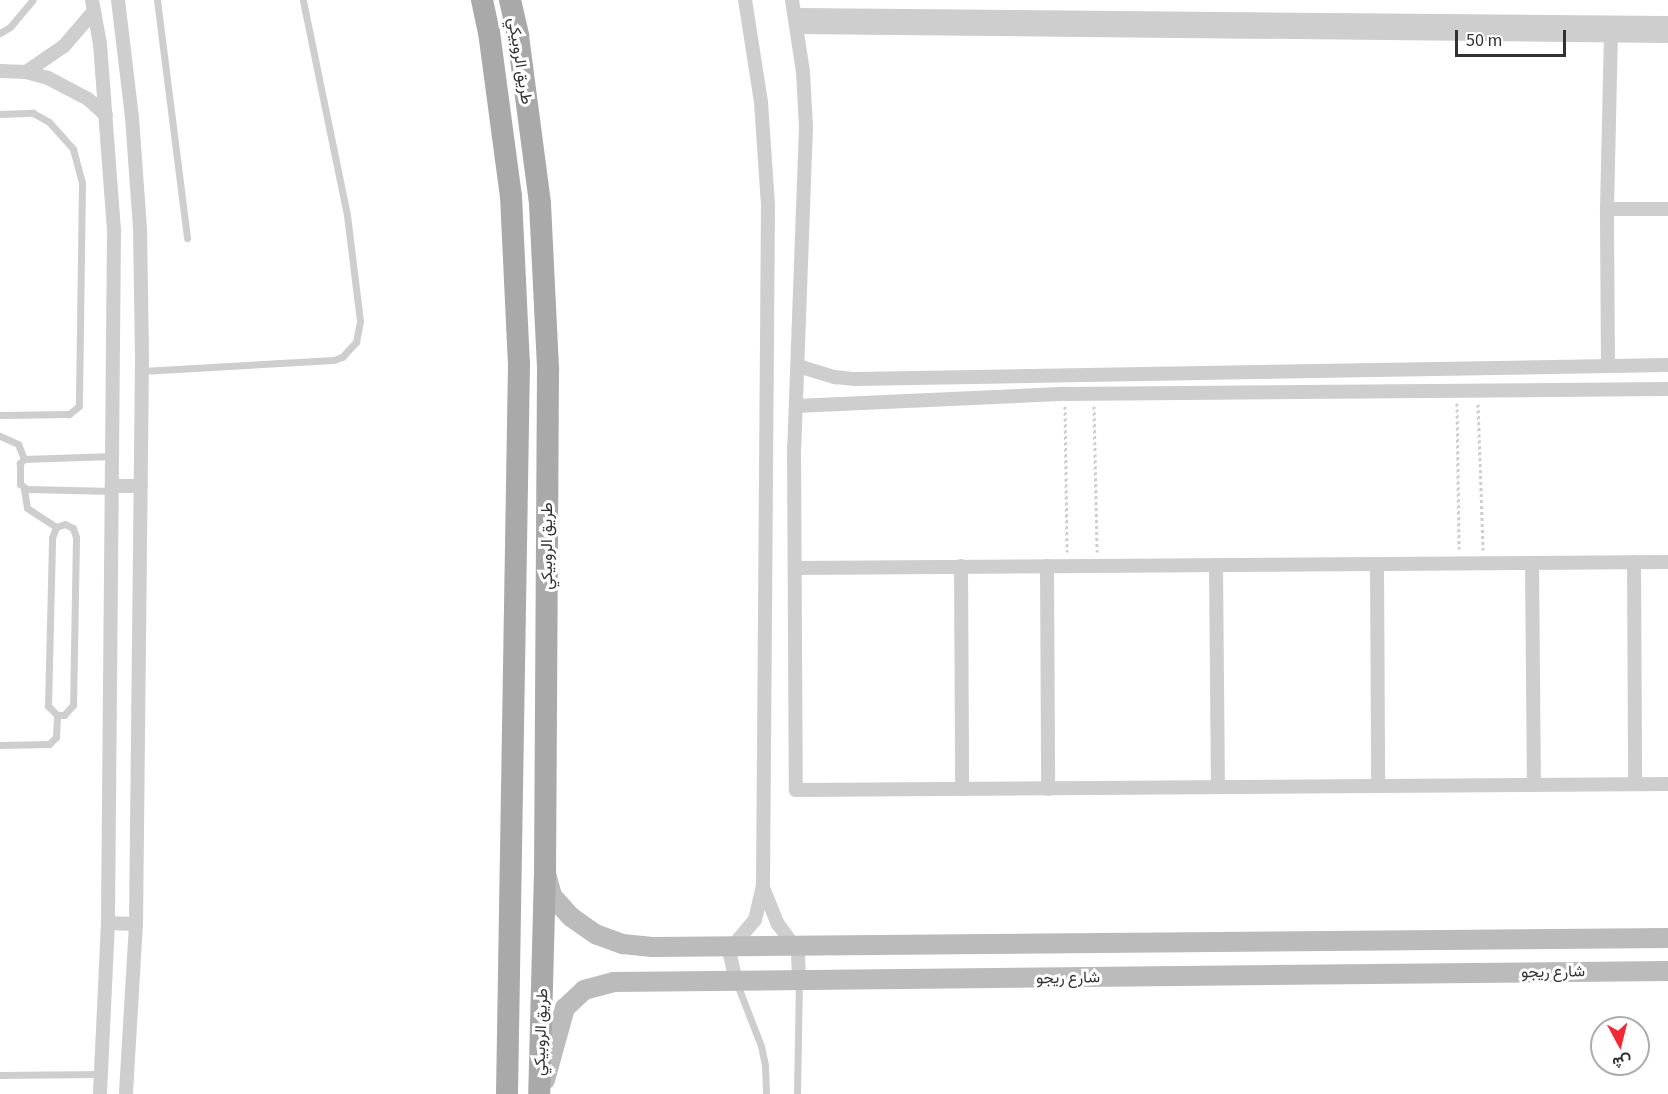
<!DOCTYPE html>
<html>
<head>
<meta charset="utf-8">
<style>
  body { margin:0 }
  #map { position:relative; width:1668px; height:1094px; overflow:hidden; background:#fff; font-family:"Source Sans 3",Vazirmatn,sans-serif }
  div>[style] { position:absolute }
  .path>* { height:3px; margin-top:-1.5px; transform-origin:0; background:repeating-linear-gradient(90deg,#cecece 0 3px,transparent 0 6px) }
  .lane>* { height:7px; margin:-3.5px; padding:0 3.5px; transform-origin:3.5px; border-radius:3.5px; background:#cecece }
  .street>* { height:14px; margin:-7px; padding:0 7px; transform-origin:7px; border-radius:7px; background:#cecece }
  .secondary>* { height:20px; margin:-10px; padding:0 10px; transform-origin:10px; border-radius:10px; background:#bbb }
  .primary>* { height:22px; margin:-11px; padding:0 11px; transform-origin:11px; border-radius:11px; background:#a9a9a9 }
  span { translate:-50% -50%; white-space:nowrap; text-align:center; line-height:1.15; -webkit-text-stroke:6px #fff; paint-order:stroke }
  .street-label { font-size:16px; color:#313131 }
  .north { position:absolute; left:1590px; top:1016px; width:60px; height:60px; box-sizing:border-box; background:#fff; border:2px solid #adadad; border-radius:50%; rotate:173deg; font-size:16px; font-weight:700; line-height:24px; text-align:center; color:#313131 }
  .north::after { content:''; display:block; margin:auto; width:21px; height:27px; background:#f22832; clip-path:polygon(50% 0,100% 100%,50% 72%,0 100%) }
  .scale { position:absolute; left:1455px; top:30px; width:111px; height:27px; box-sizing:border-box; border:3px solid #313131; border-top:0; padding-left:8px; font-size:18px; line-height:21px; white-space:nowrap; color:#313131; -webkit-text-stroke:4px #fff; paint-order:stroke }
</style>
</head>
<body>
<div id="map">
  <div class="path">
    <i style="left:1457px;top:403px;width:146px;rotate:89.2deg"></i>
    <i style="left:1478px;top:404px;width:146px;rotate:88deg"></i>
    <i style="left:1065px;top:406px;width:146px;rotate:89.2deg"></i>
    <i style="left:1094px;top:406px;width:146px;rotate:88.8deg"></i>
  </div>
  <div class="lane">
    <i style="left:157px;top:0;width:240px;rotate:82.8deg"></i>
    <i style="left:0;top:33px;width:12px;rotate:-31deg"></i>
    <i style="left:10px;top:27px;width:35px;rotate:-50deg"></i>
    <i style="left:0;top:114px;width:33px;rotate:-2deg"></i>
    <i style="left:33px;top:113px;width:18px;rotate:29deg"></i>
    <i style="left:49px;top:122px;width:36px;rotate:48deg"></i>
    <i style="left:73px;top:149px;width:35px;rotate:75deg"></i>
    <i style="left:82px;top:183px;width:223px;rotate:90.8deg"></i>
    <i style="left:79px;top:406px;width:13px;rotate:141deg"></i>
    <i style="left:69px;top:414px;width:69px;rotate:179.2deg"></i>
    <i style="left:142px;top:371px;width:192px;rotate:-3.3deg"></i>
    <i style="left:334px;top:360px;width:9px;rotate:-21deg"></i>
    <i style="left:342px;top:357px;width:21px;rotate:-47deg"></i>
    <i style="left:356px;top:342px;width:21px;rotate:-79deg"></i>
    <i style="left:360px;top:321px;width:107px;rotate:-97deg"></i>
    <i style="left:347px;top:215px;width:219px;rotate:-101.6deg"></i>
    <i style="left:0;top:436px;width:20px;rotate:24deg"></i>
    <i style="left:18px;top:444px;width:16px;rotate:68deg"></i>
    <i style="left:112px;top:456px;width:88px;rotate:178deg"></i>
    <i style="left:24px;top:459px;width:6px;rotate:135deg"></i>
    <i style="left:20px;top:463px;width:21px;rotate:90deg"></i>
    <i style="left:20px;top:484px;width:9px;rotate:36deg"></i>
    <i style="left:27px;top:489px;width:86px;rotate:1.3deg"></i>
    <i style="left:24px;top:489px;width:19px;rotate:81deg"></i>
    <i style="left:27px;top:508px;width:35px;rotate:33deg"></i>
    <i style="left:65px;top:524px;width:9px;rotate:27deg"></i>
    <i style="left:73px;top:528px;width:9px;rotate:72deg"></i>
    <i style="left:76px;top:537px;width:168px;rotate:91deg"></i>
    <i style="left:73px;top:705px;width:13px;rotate:132deg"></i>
    <i style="left:64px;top:715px;width:7px;rotate:180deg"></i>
    <i style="left:57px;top:715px;width:13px;rotate:-135deg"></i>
    <i style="left:48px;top:706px;width:168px;rotate:-88.6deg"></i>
    <i style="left:52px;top:538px;width:12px;rotate:-70deg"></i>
    <i style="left:56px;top:527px;width:9px;rotate:-18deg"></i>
    <i style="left:0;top:745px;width:49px;rotate:-1.2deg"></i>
    <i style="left:49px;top:744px;width:10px;rotate:-45deg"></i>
    <i style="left:56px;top:737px;width:22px;rotate:-87deg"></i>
    <i style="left:737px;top:984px;width:66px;rotate:68.8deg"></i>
    <i style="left:761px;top:1046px;width:19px;rotate:78deg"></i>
    <i style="left:765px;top:1065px;width:29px;rotate:88deg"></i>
    <i style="left:0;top:1075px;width:101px;rotate:-0.6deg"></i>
    <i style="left:797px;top:1094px;width:111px;rotate:-89deg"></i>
  </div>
  <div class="street">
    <i style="left:92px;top:0;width:45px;rotate:79.7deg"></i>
    <i style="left:100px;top:44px;width:186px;rotate:85.7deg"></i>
    <i style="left:114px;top:229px;width:694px;rotate:90.5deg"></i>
    <i style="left:108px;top:923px;width:171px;rotate:92.7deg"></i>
    <i style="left:118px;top:0;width:118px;rotate:83.2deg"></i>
    <i style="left:132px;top:117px;width:112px;rotate:85.9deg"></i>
    <i style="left:140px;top:229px;width:131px;rotate:89.1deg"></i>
    <i style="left:142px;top:360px;width:564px;rotate:90.61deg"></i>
    <i style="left:136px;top:924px;width:170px;rotate:93.4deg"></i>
    <i style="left:792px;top:0;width:73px;rotate:81.3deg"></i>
    <i style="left:803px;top:72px;width:55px;rotate:86.9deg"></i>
    <i style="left:806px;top:127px;width:320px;rotate:92.1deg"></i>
    <i style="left:794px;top:447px;width:343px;rotate:89.7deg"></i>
    <i style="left:796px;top:790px;width:872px;rotate:-0.39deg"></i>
    <i style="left:795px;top:15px;width:873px;rotate:0.53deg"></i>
    <i style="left:797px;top:27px;width:871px;rotate:0.59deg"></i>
    <i style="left:0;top:71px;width:26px;rotate:2deg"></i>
    <i style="left:26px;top:72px;width:23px;rotate:15deg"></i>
    <i style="left:48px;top:78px;width:45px;rotate:27.7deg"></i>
    <i style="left:88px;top:99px;width:24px;rotate:42deg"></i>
    <i style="left:26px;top:72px;width:46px;rotate:-34.4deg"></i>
    <i style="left:64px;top:46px;width:46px;rotate:-49.4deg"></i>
    <i style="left:1607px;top:209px;width:61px"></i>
    <i style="left:1608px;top:365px;width:156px;rotate:-90.4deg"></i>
    <i style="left:1607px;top:209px;width:174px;rotate:-88.7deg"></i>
    <i style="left:798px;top:366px;width:39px;rotate:17deg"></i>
    <i style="left:835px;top:377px;width:20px;rotate:6deg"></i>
    <i style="left:855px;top:379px;width:813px;rotate:-0.99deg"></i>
    <i style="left:796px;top:406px;width:269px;rotate:-2.6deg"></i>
    <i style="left:1065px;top:394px;width:603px;rotate:-0.48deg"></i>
    <i style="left:113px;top:486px;width:28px"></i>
    <i style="left:1634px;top:562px;width:222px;rotate:89.7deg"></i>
    <i style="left:1532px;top:563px;width:222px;rotate:89.5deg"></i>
    <i style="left:1377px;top:564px;width:222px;rotate:89.7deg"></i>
    <i style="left:1216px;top:565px;width:222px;rotate:89.5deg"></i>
    <i style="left:961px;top:566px;width:223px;rotate:89.7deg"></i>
    <i style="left:1047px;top:566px;width:223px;rotate:89.7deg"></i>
    <i style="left:795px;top:568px;width:873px;rotate:-0.39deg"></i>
    <i style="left:764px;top:890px;width:37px;rotate:68deg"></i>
    <i style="left:778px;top:924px;width:34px;rotate:54deg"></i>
    <i style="left:798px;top:952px;width:29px;rotate:88deg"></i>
    <i style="left:108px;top:923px;width:28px;rotate:2deg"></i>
    <i style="left:736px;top:981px;width:28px;rotate:-103deg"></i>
    <i style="left:730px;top:954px;width:7px;rotate:-74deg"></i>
    <i style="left:732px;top:947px;width:35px;rotate:-50deg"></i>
    <i style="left:755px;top:920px;width:36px;rotate:-77deg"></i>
    <i style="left:763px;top:885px;width:680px;rotate:-89.58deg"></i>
    <i style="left:768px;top:205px;width:103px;rotate:-93.9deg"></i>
    <i style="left:761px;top:102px;width:103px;rotate:-98.9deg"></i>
  </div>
  <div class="secondary">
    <i style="left:547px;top:877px;width:20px;rotate:75deg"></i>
    <i style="left:552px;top:896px;width:28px;rotate:48deg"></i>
    <i style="left:571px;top:917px;width:29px;rotate:35deg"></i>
    <i style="left:595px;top:934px;width:30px;rotate:20deg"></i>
    <i style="left:623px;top:944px;width:29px;rotate:6deg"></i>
    <i style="left:652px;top:947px;width:1016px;rotate:-0.51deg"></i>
    <i style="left:545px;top:1080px;width:75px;rotate:-74.5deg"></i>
    <i style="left:565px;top:1008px;width:26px;rotate:-43deg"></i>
    <i style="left:584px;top:990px;width:30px;rotate:-15deg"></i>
    <i style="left:613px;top:982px;width:1055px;rotate:-0.6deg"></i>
  </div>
  <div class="primary">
    <i style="left:482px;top:0;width:33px;rotate:78deg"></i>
    <i style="left:489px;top:32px;width:165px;rotate:82.4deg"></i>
    <i style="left:511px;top:196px;width:167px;rotate:87.3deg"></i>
    <i style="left:519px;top:363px;width:731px;rotate:90.94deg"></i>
    <i style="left:510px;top:0;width:37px;rotate:77deg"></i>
    <i style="left:518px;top:36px;width:169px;rotate:82.5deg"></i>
    <i style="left:540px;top:204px;width:166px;rotate:87.2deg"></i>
    <i style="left:548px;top:370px;width:502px;rotate:90.34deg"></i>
    <i style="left:545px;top:872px;width:222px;rotate:91.5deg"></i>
  </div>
  <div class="street-label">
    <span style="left:520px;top:61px;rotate:81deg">طريق الروبيكي</span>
    <span style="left:547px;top:546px;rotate:-90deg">طريق الروبيكي</span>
    <span style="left:1553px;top:972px;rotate:-1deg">شارع ريجو</span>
    <span style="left:1068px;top:978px;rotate:-1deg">شارع ريجو</span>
    <span style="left:541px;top:1032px;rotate:-88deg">طريق الروبيكي</span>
  </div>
  <div class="north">ش</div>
  <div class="scale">50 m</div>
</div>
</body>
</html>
